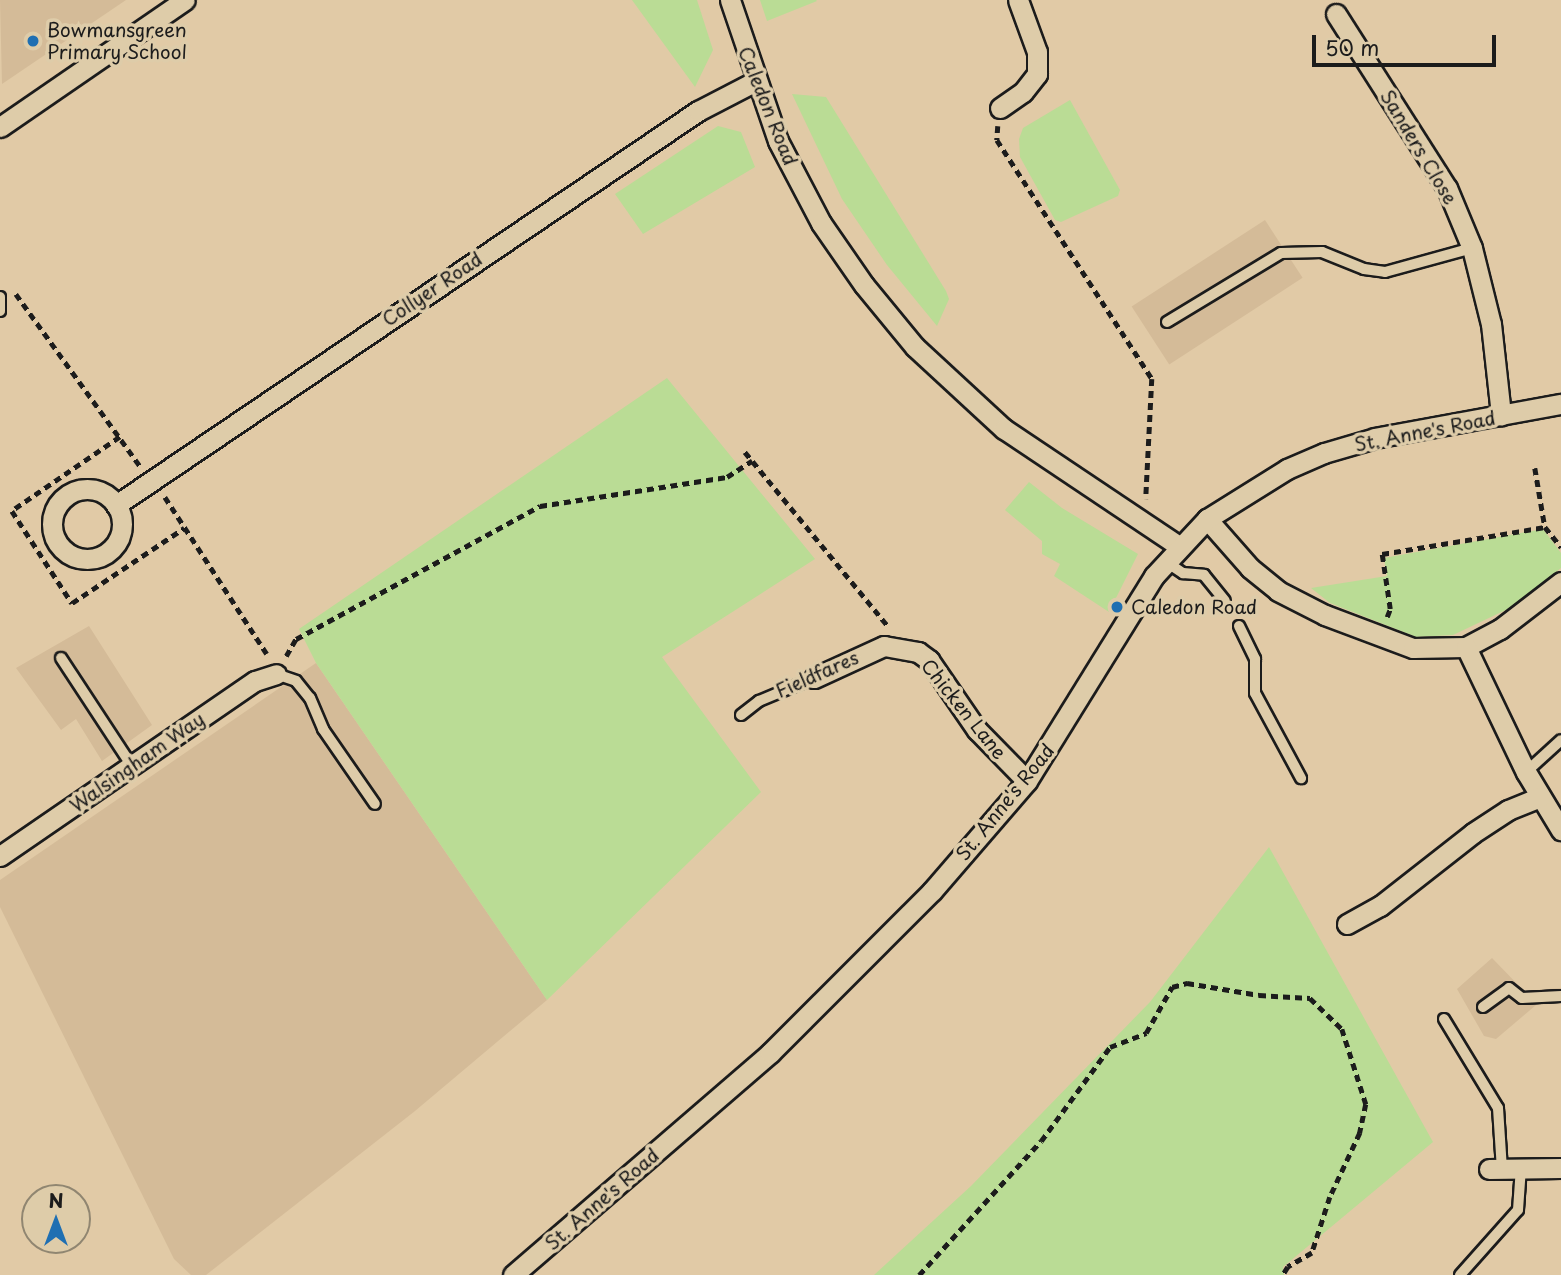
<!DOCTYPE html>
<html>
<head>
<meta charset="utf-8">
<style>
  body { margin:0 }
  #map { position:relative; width:1561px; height:1275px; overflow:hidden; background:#e1caa6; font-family:"Playpen Sans",sans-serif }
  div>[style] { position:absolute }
  .built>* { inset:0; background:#d4bb98; transform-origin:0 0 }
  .green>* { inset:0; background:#badc95 }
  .path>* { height:4.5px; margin-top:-2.25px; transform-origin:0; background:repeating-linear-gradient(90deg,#1c1c1c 0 7px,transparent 0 12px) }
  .roads { filter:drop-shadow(2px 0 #1c1c1c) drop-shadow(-2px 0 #1c1c1c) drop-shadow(0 2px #1c1c1c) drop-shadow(0 -2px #1c1c1c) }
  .service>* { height:10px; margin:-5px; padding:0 5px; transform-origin:5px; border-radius:5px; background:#decca9 }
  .minor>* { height:19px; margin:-9.5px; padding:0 9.5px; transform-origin:9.5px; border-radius:9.5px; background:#decca9 }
  .minor>.ring { margin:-9.5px; padding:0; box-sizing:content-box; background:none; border:19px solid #decca9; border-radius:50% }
  .dots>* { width:19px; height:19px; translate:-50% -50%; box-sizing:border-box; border:4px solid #decca9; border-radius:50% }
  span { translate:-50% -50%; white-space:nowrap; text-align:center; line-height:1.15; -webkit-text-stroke:7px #decca9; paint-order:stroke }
  .poi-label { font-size:19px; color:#1c1c1c }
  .left { translate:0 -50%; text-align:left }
  .street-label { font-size:19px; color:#1c1c1c }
  .north { position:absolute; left:21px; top:1184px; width:70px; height:70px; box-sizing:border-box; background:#decca9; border:2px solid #908671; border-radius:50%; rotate:0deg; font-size:19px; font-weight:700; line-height:28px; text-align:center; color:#1c1c1c }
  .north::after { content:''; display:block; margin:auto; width:24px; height:32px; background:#1f6fb2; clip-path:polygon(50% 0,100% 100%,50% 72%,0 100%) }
  .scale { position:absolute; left:1312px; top:35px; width:184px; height:32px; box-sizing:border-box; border:4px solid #1c1c1c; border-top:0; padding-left:9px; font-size:21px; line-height:24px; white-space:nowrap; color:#1c1c1c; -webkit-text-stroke:5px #decca9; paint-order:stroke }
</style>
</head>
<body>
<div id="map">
  <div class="built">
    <i style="clip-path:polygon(0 0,126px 0,2px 84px)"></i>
    <i style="left:1265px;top:220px;width:69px;height:159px;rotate:57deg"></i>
    <i style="clip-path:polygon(89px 626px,152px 725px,102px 761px,76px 719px,61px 730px,16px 668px)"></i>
    <i style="clip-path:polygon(316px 663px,547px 1000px,415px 1111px,206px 1275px,191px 1275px,174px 1259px,0 907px,0 880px)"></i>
    <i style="clip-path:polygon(1492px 958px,1524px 991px,1561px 988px,1561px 1003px,1536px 1005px,1496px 1039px,1484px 1036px,1457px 989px)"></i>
  </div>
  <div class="green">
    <i style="clip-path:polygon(632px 0,697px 0,713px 50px,695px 87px)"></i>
    <i style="clip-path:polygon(760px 0,816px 0,817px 1px,767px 21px)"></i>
    <i style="clip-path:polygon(792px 94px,826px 97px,946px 291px,949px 299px,937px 326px,887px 265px,842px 199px)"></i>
    <i style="clip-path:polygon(1070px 100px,1120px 190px,1118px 196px,1061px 222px,1055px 220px,1020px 157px,1019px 139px,1023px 128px)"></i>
    <i style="clip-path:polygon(718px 126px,741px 132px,755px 167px,643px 234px,615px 194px)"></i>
    <i style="clip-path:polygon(667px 378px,815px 559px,662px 657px,761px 792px,547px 1000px,316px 663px,299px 629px)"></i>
    <i style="clip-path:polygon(1029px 482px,1062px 508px,1138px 554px,1109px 612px,1054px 576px,1060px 564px,1042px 554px,1042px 541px,1005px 510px)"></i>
    <i style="clip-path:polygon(1543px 529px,1561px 553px,1561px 568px,1510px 608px,1453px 635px,1416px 637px,1330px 603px,1311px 588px,1387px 576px,1384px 558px)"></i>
    <i style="clip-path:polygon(1269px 847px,1433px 1142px,1283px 1267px,1284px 1275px,874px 1275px,971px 1186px,1150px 1002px)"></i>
  </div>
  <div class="path">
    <i style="left:998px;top:126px;width:14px;rotate:94deg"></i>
    <i style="left:997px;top:140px;width:285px;rotate:57deg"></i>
    <i style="left:1152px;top:379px;width:120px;rotate:92.9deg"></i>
    <i style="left:16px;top:294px;width:212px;rotate:54.2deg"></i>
    <i style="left:120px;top:437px;width:131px;rotate:145.6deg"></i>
    <i style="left:12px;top:511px;width:110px;rotate:56.9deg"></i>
    <i style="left:72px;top:603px;width:135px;rotate:-33.8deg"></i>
    <i style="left:745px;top:452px;width:225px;rotate:50.6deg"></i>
    <i style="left:1535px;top:468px;width:60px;rotate:80.4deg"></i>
    <i style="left:1545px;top:527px;width:26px;rotate:51deg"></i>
    <i style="left:165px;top:497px;width:187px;rotate:57deg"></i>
    <i style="left:1387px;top:617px;width:9px;rotate:-69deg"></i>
    <i style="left:1390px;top:609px;width:56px;rotate:-98.3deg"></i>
    <i style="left:1382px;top:554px;width:165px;rotate:-9.4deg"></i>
    <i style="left:286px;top:656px;width:20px;rotate:-60deg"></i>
    <i style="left:296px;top:639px;width:278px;rotate:-28.6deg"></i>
    <i style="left:540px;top:506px;width:189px;rotate:-8.8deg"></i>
    <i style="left:727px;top:477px;width:30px;rotate:-33deg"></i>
    <i style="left:919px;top:1275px;width:181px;rotate:-47.7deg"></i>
    <i style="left:1041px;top:1141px;width:117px;rotate:-53.7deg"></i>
    <i style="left:1110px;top:1047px;width:39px;rotate:-21deg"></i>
    <i style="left:1146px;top:1033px;width:53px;rotate:-60.5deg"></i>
    <i style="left:1172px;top:987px;width:16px;rotate:-15deg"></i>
    <i style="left:1187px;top:983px;width:73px;rotate:9.5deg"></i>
    <i style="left:1259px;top:995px;width:51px;rotate:3.4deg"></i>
    <i style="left:1310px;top:998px;width:45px;rotate:44.1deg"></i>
    <i style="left:1342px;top:1029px;width:79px;rotate:72.3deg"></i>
    <i style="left:1366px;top:1104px;width:30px;rotate:102deg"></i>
    <i style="left:1360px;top:1133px;width:71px;rotate:115.1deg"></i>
    <i style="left:1330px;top:1197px;width:59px;rotate:107.8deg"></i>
    <i style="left:1312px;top:1253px;width:28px;rotate:150deg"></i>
    <i style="left:1288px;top:1267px;width:9px;rotate:122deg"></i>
  </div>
  <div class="roads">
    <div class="service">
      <i style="left:0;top:297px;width:14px;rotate:90deg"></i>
      <i style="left:1167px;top:322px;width:133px;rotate:-31.2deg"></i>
      <i style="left:1281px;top:253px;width:41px;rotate:-1.4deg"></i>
      <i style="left:1322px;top:252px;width:45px;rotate:22deg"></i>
      <i style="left:1364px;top:269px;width:21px;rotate:8deg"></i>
      <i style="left:1385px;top:272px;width:90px;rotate:-15.4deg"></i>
      <i style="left:1165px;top:561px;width:22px;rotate:34deg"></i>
      <i style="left:1183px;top:573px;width:21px;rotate:5deg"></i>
      <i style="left:1204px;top:575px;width:33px;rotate:51deg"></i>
      <i style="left:1239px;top:626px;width:37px;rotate:64deg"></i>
      <i style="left:1255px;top:659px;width:34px;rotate:90deg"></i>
      <i style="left:1255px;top:693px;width:97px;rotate:61.6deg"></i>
      <i style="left:61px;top:658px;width:129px;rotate:56.7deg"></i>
      <i style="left:276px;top:674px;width:21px;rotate:19deg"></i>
      <i style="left:296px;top:681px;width:22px;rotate:51deg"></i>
      <i style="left:310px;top:698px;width:34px;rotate:67deg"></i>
      <i style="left:323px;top:729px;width:91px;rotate:55.3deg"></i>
      <i style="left:741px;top:715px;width:23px;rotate:-38deg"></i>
      <i style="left:759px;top:701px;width:60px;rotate:-22.7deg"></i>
      <i style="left:1526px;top:772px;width:47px;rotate:-42.4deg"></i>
      <i style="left:1483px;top:1007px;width:32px;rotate:-36deg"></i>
      <i style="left:1509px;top:988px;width:16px;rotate:38deg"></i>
      <i style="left:1522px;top:998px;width:39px;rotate:-3deg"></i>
      <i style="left:1444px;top:1019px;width:104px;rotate:58.8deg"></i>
      <i style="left:1498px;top:1108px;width:62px;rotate:86.3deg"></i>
      <i style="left:1460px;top:1275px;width:87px;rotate:-48.3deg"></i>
      <i style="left:1518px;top:1210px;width:39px;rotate:-86deg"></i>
    </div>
    <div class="minor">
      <i style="left:730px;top:0;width:149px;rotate:71.2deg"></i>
      <i style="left:778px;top:141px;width:93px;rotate:62.3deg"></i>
      <i style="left:821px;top:223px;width:75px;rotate:55.3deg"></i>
      <i style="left:864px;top:285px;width:80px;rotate:50.6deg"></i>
      <i style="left:915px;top:347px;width:121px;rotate:42.7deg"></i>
      <i style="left:1004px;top:429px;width:211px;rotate:33.8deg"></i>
      <i style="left:1336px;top:14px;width:206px;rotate:57.5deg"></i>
      <i style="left:1447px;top:188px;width:65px;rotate:67.4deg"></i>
      <i style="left:1472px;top:248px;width:78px;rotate:76deg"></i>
      <i style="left:1491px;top:324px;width:92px;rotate:83.7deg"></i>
      <i style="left:1000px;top:108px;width:28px;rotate:-35deg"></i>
      <i style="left:1023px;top:92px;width:23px;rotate:-52deg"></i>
      <i style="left:1037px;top:74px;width:22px;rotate:-90deg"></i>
      <i style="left:1037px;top:52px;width:55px;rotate:-110.1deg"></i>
      <i style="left:0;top:127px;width:224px;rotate:-34.5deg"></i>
      <i class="ring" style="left:52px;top:489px;width:51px;height:51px"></i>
      <i style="left:116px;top:505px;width:703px;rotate:-34.1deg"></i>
      <i style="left:698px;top:111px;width:63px;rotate:-27.4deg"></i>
      <i style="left:1207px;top:519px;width:65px;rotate:48.7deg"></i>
      <i style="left:1250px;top:568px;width:36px;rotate:39deg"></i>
      <i style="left:1278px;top:591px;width:53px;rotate:27.1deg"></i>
      <i style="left:1325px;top:615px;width:94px;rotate:20.6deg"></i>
      <i style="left:1413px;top:648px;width:53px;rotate:-1.1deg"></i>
      <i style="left:1466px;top:647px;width:38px;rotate:-28deg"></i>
      <i style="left:1500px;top:629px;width:77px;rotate:-37.6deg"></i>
      <i style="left:1466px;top:647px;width:139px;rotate:64.4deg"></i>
      <i style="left:1526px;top:772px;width:68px;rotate:58.9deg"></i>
      <i style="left:814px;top:678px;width:77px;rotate:-24.6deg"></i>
      <i style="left:884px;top:646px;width:35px;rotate:10deg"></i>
      <i style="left:918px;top:652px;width:14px;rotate:36deg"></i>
      <i style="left:929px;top:660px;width:85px;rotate:55.6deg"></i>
      <i style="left:977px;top:730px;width:71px;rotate:45.6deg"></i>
      <i style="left:0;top:856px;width:309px;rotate:-34.5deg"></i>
      <i style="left:255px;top:681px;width:22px;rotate:-18deg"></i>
      <i style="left:1347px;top:924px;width:38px;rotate:-29deg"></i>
      <i style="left:1380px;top:906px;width:118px;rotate:-38.1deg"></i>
      <i style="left:1473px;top:833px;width:42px;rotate:-33.3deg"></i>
      <i style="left:1508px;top:810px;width:35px;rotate:-22deg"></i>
      <i style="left:1489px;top:1169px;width:72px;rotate:-0.8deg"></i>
      <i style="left:513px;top:1275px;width:340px;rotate:-40.8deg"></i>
      <i style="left:770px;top:1053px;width:229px;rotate:-45deg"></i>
      <i style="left:932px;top:891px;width:145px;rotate:-49.2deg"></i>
      <i style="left:1027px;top:781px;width:241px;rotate:-58.2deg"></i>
      <i style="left:1154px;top:576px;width:78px;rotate:-47.1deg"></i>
      <i style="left:1207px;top:519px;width:94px;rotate:-32deg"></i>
      <i style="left:1287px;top:469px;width:40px;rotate:-23.4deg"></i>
      <i style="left:1324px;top:453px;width:53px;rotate:-16.4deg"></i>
      <i style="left:1375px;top:438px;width:189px;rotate:-10.4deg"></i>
    </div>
  </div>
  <div class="dots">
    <i style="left:33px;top:41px;background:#1f6fb2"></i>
    <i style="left:1117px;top:607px;background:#1f6fb2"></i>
  </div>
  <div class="poi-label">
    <span class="left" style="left:47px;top:41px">Bowmansgreen<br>Primary School</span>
    <span class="left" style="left:1131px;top:607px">Caledon Road</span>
  </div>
  <div class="street-label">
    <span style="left:768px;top:106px;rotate:68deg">Caledon Road</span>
    <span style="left:1419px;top:147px;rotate:59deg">Sanders Close</span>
    <span style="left:432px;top:289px;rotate:-34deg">Collyer Road</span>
    <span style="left:1425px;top:431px;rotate:-11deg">St. Anne's Road</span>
    <span style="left:817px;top:674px;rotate:-24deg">Fieldfares</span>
    <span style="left:964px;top:709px;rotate:51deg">Chicken Lane</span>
    <span style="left:137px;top:762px;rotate:-35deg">Walsingham Way</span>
    <span style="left:1005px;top:802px;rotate:-51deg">St. Anne's Road</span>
    <span style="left:602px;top:1199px;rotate:-41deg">St. Anne's Road</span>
  </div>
  <div class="north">N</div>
  <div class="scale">50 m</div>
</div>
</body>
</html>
